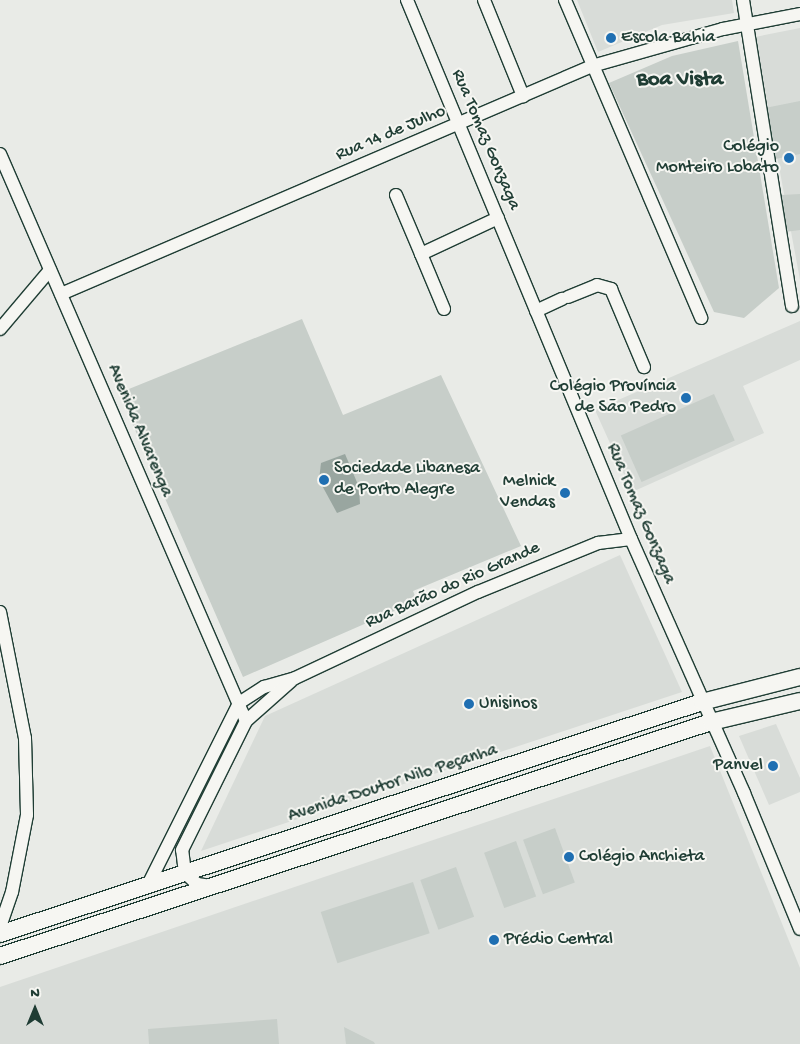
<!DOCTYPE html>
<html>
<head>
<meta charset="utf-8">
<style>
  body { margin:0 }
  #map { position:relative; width:800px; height:1044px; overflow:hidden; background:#e9ebe7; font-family:"Gochi Hand",sans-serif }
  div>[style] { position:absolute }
  .built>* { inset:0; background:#d8dcd8 }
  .green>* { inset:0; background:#c7cec9; transform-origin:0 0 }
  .water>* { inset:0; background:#99a6a0 }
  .roads { filter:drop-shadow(1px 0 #1f3d34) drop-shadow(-1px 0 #1f3d34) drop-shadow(0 1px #1f3d34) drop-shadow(0 -1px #1f3d34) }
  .minor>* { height:12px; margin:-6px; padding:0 6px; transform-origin:6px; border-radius:6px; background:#f6f6f2 }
  .major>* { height:16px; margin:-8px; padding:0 8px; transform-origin:8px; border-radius:8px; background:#f6f6f2 }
  .dots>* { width:14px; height:14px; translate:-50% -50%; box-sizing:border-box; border:2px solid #f6f6f2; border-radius:50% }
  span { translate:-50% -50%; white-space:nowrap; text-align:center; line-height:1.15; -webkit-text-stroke:4px #f6f6f2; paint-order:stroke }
  .poi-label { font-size:18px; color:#1f3d34 }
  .left { translate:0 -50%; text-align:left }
  .right { translate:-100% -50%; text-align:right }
  .street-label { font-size:18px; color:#1f3d34 }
  .district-label { font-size:22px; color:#1f3d34; font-weight:700 }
  .north { position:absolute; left:10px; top:984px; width:50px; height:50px; -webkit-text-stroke:4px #f6f6f2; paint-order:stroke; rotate:0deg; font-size:14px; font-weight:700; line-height:20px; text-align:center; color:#1f3d34 }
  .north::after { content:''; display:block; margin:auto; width:18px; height:22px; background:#1f3d34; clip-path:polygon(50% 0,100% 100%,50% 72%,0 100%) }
</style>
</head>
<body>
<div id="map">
  <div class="built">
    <i style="clip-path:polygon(577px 0,732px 0,734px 13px,662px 25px,598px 52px)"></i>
    <i style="clip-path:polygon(800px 28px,800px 280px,755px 37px)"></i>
    <i style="clip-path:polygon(800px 321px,800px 360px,743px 386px,764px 433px,632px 492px,595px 410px)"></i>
    <i style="clip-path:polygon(620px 555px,682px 692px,201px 851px,265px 716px)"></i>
    <i style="clip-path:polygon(776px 724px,800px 778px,800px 792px,769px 805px,739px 736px)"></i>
    <i style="clip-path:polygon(710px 746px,800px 968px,800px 1044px,0 1044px,0 987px)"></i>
  </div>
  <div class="green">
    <i style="clip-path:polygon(738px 41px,779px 288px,744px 318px,714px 312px,609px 83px,672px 56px)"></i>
    <i style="clip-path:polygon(800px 101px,800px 154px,775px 159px,765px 108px)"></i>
    <i style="clip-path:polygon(800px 194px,800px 230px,785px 232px,781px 195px)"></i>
    <i style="clip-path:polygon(302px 319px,343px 415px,441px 375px,521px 546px,413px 591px,417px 601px,243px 677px,119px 393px)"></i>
    <i style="left:714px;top:394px;width:51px;height:102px;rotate:66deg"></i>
    <i style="left:555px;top:828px;width:58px;height:34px;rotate:70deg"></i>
    <i style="left:516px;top:841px;width:59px;height:34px;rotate:70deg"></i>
    <i style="left:456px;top:867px;width:53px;height:38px;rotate:70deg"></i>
    <i style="left:413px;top:882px;width:54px;height:97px;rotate:72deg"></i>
    <i style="clip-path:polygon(277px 1019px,279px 1044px,149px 1044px,148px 1029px)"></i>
    <i style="clip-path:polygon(344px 1027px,374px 1042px,375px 1044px,346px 1044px)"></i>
  </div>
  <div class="water">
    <i style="clip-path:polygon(345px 454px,359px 487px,360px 504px,337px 513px,319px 480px,321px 463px)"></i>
  </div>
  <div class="roads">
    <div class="minor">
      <i style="left:407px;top:0;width:584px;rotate:67.43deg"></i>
      <i style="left:631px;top:539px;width:278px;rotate:66deg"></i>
      <i style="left:744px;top:793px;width:147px;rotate:67.6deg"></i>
      <i style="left:484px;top:0;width:104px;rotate:67.9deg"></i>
      <i style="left:565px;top:0;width:346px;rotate:66.8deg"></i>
      <i style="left:743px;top:0;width:310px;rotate:80.9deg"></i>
      <i style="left:0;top:154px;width:618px;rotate:66.55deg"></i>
      <i style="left:396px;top:195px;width:64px;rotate:67deg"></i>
      <i style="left:61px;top:294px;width:578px;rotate:-23.24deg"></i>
      <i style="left:592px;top:66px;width:136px;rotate:-15.8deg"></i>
      <i style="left:723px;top:29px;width:78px;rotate:-11deg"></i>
      <i style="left:568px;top:297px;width:31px;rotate:-22deg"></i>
      <i style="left:597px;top:285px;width:15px;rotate:16deg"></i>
      <i style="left:611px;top:289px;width:85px;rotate:67.1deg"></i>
      <i style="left:444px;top:309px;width:60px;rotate:-112.7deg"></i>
      <i style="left:421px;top:254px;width:85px;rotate:-25.1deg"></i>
      <i style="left:536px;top:311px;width:29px;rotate:-25deg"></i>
      <i style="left:0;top:329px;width:77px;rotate:-49.7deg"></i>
      <i style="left:0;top:612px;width:128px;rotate:78.8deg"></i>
      <i style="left:25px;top:738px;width:77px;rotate:88.5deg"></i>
      <i style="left:27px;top:815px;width:78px;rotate:101deg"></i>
      <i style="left:12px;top:892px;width:37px;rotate:109deg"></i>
      <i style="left:148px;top:885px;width:203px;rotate:-63.4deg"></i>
      <i style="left:239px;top:703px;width:30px;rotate:-33deg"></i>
      <i style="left:264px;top:687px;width:32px;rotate:-16deg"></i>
      <i style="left:295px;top:678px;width:202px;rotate:-25.2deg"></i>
      <i style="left:478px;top:592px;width:130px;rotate:-22.2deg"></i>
      <i style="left:598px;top:543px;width:33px;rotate:-7deg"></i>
      <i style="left:211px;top:886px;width:14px;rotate:-172deg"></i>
      <i style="left:197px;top:884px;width:16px;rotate:-137deg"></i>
      <i style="left:185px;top:873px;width:23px;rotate:-97deg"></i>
      <i style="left:182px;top:850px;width:144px;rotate:-63.6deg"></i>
      <i style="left:246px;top:721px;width:60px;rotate:-41.6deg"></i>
    </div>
    <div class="major">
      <i style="left:0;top:934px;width:739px;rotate:-18.29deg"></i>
      <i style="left:702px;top:702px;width:101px;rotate:-14.3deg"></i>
      <i style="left:0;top:956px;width:749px;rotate:-18.22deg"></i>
      <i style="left:711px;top:722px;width:91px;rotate:-13.3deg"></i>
    </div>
  </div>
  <div class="dots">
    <i style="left:611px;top:38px;background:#1f6fb2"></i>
    <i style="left:789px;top:158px;background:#1f6fb2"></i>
    <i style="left:686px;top:398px;background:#1f6fb2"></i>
    <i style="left:324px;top:480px;background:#1f6fb2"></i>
    <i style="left:565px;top:493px;background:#1f6fb2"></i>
    <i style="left:469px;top:704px;background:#1f6fb2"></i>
    <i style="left:773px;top:766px;background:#1f6fb2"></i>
    <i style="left:569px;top:857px;background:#1f6fb2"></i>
    <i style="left:494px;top:940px;background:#1f6fb2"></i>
  </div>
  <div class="poi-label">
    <span class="left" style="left:621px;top:38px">Escola Bahia</span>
    <span class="right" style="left:779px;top:158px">Colégio<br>Monteiro Lobato</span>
    <span class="right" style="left:676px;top:398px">Colégio Província<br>de São Pedro</span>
    <span class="left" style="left:334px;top:480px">Sociedade Libanesa<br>de Porto Alegre</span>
    <span class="right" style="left:555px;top:493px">Melnick<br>Vendas</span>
    <span class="left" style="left:479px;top:704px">Unisinos</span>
    <span class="right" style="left:763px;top:766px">Panvel</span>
    <span class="left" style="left:579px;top:857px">Colégio Anchieta</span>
    <span class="left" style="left:504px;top:940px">Prédio Central</span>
  </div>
  <div class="street-label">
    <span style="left:391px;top:134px;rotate:-23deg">Rua 14 de Julho</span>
    <span style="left:485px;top:140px;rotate:67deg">Rua Tomaz Gonzaga</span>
    <span style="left:139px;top:431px;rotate:67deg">Avenida Alvarenga</span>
    <span style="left:640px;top:514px;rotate:67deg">Rua Tomaz Gonzaga</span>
    <span style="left:453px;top:586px;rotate:-24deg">Rua Barão do Rio Grande</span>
    <span style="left:393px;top:784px;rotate:-18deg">Avenida Doutor Nilo Peçanha</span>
  </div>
  <div class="district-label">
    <span style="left:680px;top:81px">Boa Vista</span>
  </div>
  <div class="north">N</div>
</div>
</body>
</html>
